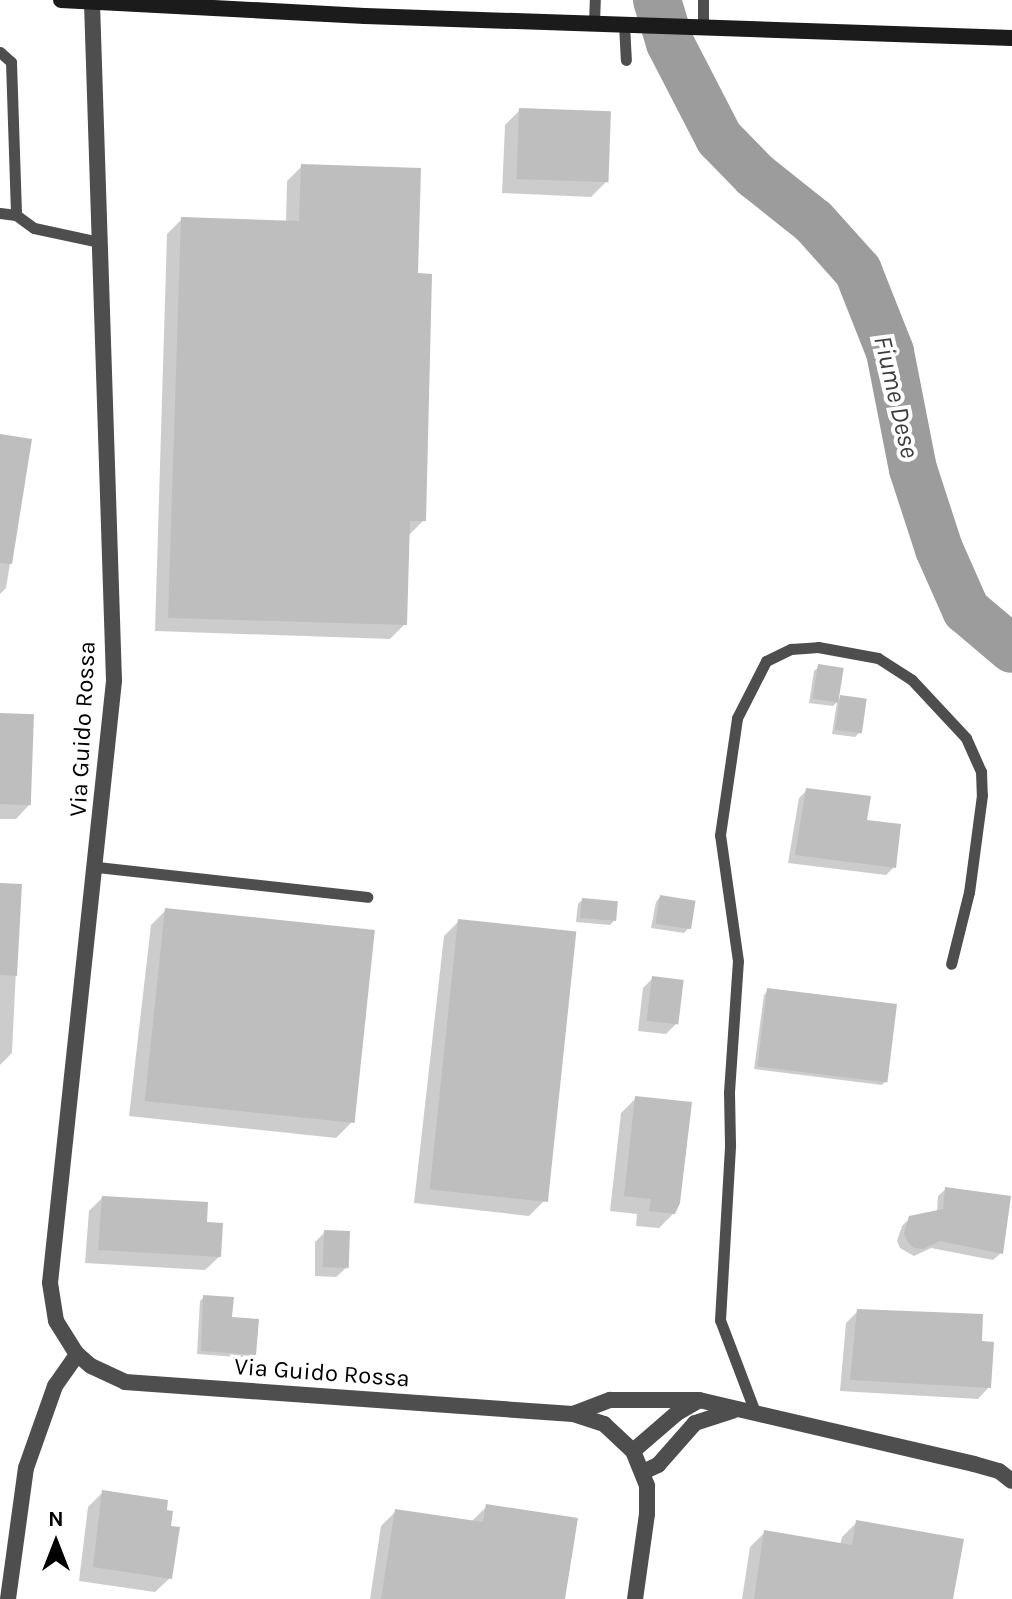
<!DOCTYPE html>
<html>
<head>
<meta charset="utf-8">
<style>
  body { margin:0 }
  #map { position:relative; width:1012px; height:1599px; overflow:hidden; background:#fff; font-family:Karla,sans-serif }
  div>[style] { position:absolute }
  .shadow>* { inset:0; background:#0003 }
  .river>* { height:48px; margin:-24px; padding:0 24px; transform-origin:24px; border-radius:24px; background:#9c9c9c }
  .building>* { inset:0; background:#bebebe; transform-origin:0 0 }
  .lane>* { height:11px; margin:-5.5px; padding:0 5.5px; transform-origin:5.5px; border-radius:5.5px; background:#4e4e4e }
  .street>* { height:16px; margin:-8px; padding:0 8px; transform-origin:8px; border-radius:8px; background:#4e4e4e }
  .secondary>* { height:16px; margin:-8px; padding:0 8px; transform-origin:8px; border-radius:8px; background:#1b1b1b }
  span { translate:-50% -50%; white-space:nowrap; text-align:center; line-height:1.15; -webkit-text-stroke:8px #fff; paint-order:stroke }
  .street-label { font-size:24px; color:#000 }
  .water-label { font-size:26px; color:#3d3d3d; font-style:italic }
  .north { position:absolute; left:16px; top:1503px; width:80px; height:80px; -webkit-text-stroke:6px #fff; paint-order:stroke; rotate:0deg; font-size:22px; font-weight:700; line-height:32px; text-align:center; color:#000 }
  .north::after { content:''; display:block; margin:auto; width:28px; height:36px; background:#000; clip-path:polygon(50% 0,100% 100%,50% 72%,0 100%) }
</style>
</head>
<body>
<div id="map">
  <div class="shadow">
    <i style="clip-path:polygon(520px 110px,606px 182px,591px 197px,502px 193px,505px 125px)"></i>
    <i style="clip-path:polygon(302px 166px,416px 275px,424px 520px,409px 535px,405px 624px,390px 639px,155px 631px,167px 234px,182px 219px,286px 223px,287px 181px)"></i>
    <i style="clip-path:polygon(0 436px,30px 440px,6px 588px,0 594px)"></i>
    <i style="clip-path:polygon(819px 667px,837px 701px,841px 697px,860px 732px,855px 737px,832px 734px,837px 702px,833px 706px,809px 703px,814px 671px)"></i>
    <i style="clip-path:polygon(0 715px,30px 804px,16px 819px,0 819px)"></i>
    <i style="clip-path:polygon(807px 790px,865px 822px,894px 867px,886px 875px,788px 863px,799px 798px)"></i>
    <i style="clip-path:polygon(0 885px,20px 886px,12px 1053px,0 1065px)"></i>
    <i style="clip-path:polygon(660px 897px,688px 929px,684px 933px,651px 928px,656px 902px)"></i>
    <i style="clip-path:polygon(582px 900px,614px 921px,610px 925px,576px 922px,578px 904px)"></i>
    <i style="clip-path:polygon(166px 910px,351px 1123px,336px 1138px,129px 1116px,151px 925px)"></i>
    <i style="clip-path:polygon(459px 921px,544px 1201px,529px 1216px,414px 1203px,444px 936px)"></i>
    <i style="clip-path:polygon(653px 978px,676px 1024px,666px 1034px,638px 1031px,643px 988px)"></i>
    <i style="clip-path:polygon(768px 990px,886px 1081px,882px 1085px,754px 1069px,764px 995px)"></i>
    <i style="clip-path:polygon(636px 1098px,674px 1213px,659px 1228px,636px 1226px,637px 1214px,610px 1211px,621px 1113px)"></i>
    <i style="clip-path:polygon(946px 1189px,1001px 1253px,993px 1260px,931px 1248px,914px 1256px,900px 1248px,897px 1241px,902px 1226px,910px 1218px,937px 1212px,938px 1196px)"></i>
    <i style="clip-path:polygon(102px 1198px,205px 1224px,219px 1257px,205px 1270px,85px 1263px,89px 1211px)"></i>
    <i style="clip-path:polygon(325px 1232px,346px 1268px,336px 1277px,315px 1276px,315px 1242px)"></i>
    <i style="clip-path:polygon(204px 1297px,230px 1318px,255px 1354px,250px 1358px,197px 1354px,200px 1301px)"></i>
    <i style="clip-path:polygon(858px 1311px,980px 1343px,989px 1387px,978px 1399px,840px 1391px,846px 1323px)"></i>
    <i style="clip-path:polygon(103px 1492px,170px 1578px,155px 1592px,79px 1581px,88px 1507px)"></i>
    <i style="clip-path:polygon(487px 1506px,563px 1599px,370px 1599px,381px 1526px,396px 1511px,472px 1521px)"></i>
    <i style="clip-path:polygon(857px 1522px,951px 1599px,742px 1599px,750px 1547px,765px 1532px,840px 1545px,842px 1537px)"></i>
  </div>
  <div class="river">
    <i style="left:657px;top:0;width:45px;rotate:73.2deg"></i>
    <i style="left:670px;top:43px;width:107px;rotate:62.7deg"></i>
    <i style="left:719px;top:138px;width:52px;rotate:45.8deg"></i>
    <i style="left:755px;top:175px;width:75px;rotate:38.5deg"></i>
    <i style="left:814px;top:222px;width:66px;rotate:48.1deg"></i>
    <i style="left:858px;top:271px;width:87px;rotate:68.4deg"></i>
    <i style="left:890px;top:352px;width:119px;rotate:78.9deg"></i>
    <i style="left:913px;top:469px;width:84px;rotate:72deg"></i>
    <i style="left:939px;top:549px;width:67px;rotate:66.1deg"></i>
    <i style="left:966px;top:610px;width:60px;rotate:40.3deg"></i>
  </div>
  <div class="building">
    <i style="left:519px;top:108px;width:92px;height:71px;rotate:2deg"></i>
    <i style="clip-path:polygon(301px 164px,421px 168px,418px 273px,432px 274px,426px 521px,410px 521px,407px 625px,168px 618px,181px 217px,299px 221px)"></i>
    <i style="clip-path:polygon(0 434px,32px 439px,12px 564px,0 563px)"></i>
    <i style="left:818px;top:664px;width:26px;height:35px;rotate:9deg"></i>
    <i style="left:840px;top:695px;width:27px;height:35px;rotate:8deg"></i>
    <i style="left:0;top:713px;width:34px;height:91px;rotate:2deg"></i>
    <i style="clip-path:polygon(806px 788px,871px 796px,867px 820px,901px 824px,896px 868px,795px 855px)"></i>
    <i style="clip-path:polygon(0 883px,22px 884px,17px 976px,0 975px)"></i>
    <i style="left:660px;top:895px;width:36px;height:29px;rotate:9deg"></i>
    <i style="left:582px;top:898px;width:36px;height:20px;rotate:5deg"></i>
    <i style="left:165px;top:908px;width:211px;height:194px;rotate:6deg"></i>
    <i style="left:458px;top:919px;width:119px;height:272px;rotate:6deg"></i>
    <i style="left:652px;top:976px;width:32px;height:45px;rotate:7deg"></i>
    <i style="left:767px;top:988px;width:131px;height:79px;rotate:7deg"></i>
    <i style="clip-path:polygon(635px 1096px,692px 1102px,680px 1203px,675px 1214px,649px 1211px,651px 1199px,624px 1196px)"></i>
    <i style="clip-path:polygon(945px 1187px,1011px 1196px,1003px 1254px,940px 1241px,923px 1249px,914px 1248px,907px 1241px,904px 1233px,909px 1216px,943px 1209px)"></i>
    <i style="clip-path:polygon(102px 1196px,208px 1202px,207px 1222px,223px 1223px,221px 1257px,98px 1250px)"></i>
    <i style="left:324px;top:1230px;width:26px;height:37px;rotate:2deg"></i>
    <i style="clip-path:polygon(203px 1295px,234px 1297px,232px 1317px,259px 1319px,256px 1355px,201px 1351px)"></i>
    <i style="clip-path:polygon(857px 1309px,983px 1314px,982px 1341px,994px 1342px,991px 1388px,850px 1380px)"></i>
    <i style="clip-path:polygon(102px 1490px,168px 1500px,167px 1510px,173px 1511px,171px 1526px,180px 1527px,172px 1579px,93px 1567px)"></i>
    <i style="clip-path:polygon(486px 1504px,578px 1518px,565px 1599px,381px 1599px,395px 1509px,483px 1522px)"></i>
    <i style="clip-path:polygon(856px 1520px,964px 1539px,953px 1599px,754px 1599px,764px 1530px,852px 1545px)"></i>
  </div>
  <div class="lane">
    <i style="left:594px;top:23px;width:23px;rotate:-88deg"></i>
    <i style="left:624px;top:24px;width:36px;rotate:87deg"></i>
    <i style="left:703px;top:26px;width:26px;rotate:-90deg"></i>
    <i style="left:0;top:52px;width:15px;rotate:42deg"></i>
    <i style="left:11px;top:62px;width:153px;rotate:88.1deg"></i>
    <i style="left:0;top:213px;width:16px;rotate:7deg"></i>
    <i style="left:16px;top:215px;width:22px;rotate:36deg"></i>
    <i style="left:34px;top:228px;width:66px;rotate:12.2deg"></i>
    <i style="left:97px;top:867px;width:272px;rotate:6.3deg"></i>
    <i style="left:755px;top:1412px;width:98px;rotate:-110.8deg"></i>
    <i style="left:720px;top:1320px;width:176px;rotate:-86.7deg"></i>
    <i style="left:730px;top:1144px;width:52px;rotate:-91.1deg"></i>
    <i style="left:729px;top:1092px;width:131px;rotate:-86.1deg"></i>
    <i style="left:738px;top:961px;width:127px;rotate:-98.1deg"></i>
    <i style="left:720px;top:835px;width:118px;rotate:-81.7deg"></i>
    <i style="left:737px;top:718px;width:64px;rotate:-63deg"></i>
    <i style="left:766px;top:661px;width:28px;rotate:-26deg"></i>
    <i style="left:791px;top:649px;width:27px;rotate:-4deg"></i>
    <i style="left:818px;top:647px;width:61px;rotate:10.4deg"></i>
    <i style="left:878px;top:658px;width:40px;rotate:32.9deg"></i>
    <i style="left:912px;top:680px;width:79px;rotate:47deg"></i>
    <i style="left:966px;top:738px;width:36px;rotate:66deg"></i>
    <i style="left:981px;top:771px;width:24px;rotate:88deg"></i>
    <i style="left:982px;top:795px;width:98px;rotate:97.6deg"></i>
    <i style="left:969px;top:892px;width:74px;rotate:104deg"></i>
  </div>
  <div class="street">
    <i style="left:92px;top:3px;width:678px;rotate:88.14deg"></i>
    <i style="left:114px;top:681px;width:605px;rotate:96.07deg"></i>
    <i style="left:50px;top:1283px;width:38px;rotate:81deg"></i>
    <i style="left:56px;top:1321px;width:39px;rotate:58deg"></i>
    <i style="left:77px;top:1354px;width:18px;rotate:41deg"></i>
    <i style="left:91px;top:1366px;width:38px;rotate:25deg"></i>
    <i style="left:125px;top:1382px;width:449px;rotate:4.1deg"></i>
    <i style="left:573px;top:1414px;width:33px;rotate:18deg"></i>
    <i style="left:604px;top:1424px;width:40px;rotate:43deg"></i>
    <i style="left:633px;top:1451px;width:38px;rotate:68deg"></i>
    <i style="left:647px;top:1486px;width:28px;rotate:90deg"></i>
    <i style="left:647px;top:1514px;width:86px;rotate:98deg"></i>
    <i style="left:573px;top:1414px;width:40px;rotate:-21deg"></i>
    <i style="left:610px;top:1400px;width:89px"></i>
    <i style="left:699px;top:1400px;width:282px;rotate:13.1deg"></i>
    <i style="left:974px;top:1464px;width:26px;rotate:16deg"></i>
    <i style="left:999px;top:1471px;width:16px;rotate:38deg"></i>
    <i style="left:633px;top:1451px;width:58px;rotate:-40.8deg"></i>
    <i style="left:677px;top:1413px;width:24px;rotate:-30deg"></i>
    <i style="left:643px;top:1472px;width:17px;rotate:-25deg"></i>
    <i style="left:658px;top:1465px;width:56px;rotate:-48.6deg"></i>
    <i style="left:695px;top:1423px;width:40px;rotate:-18deg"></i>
    <i style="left:8px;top:1599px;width:132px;rotate:-82.2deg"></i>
    <i style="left:26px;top:1468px;width:87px;rotate:-70.5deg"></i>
    <i style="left:55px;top:1386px;width:39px;rotate:-55deg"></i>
  </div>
  <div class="secondary">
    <i style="left:61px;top:0;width:304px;rotate:3deg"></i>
    <i style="left:365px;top:16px;width:647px;rotate:1.95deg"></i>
  </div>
  <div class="street-label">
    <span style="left:83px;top:729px;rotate:-87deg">Via Guido Rossa</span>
    <span style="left:322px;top:1373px;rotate:4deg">Via Guido Rossa</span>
  </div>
  <div class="water-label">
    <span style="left:896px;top:397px;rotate:77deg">Fiume Dese</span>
  </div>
  <div class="north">N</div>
</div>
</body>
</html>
